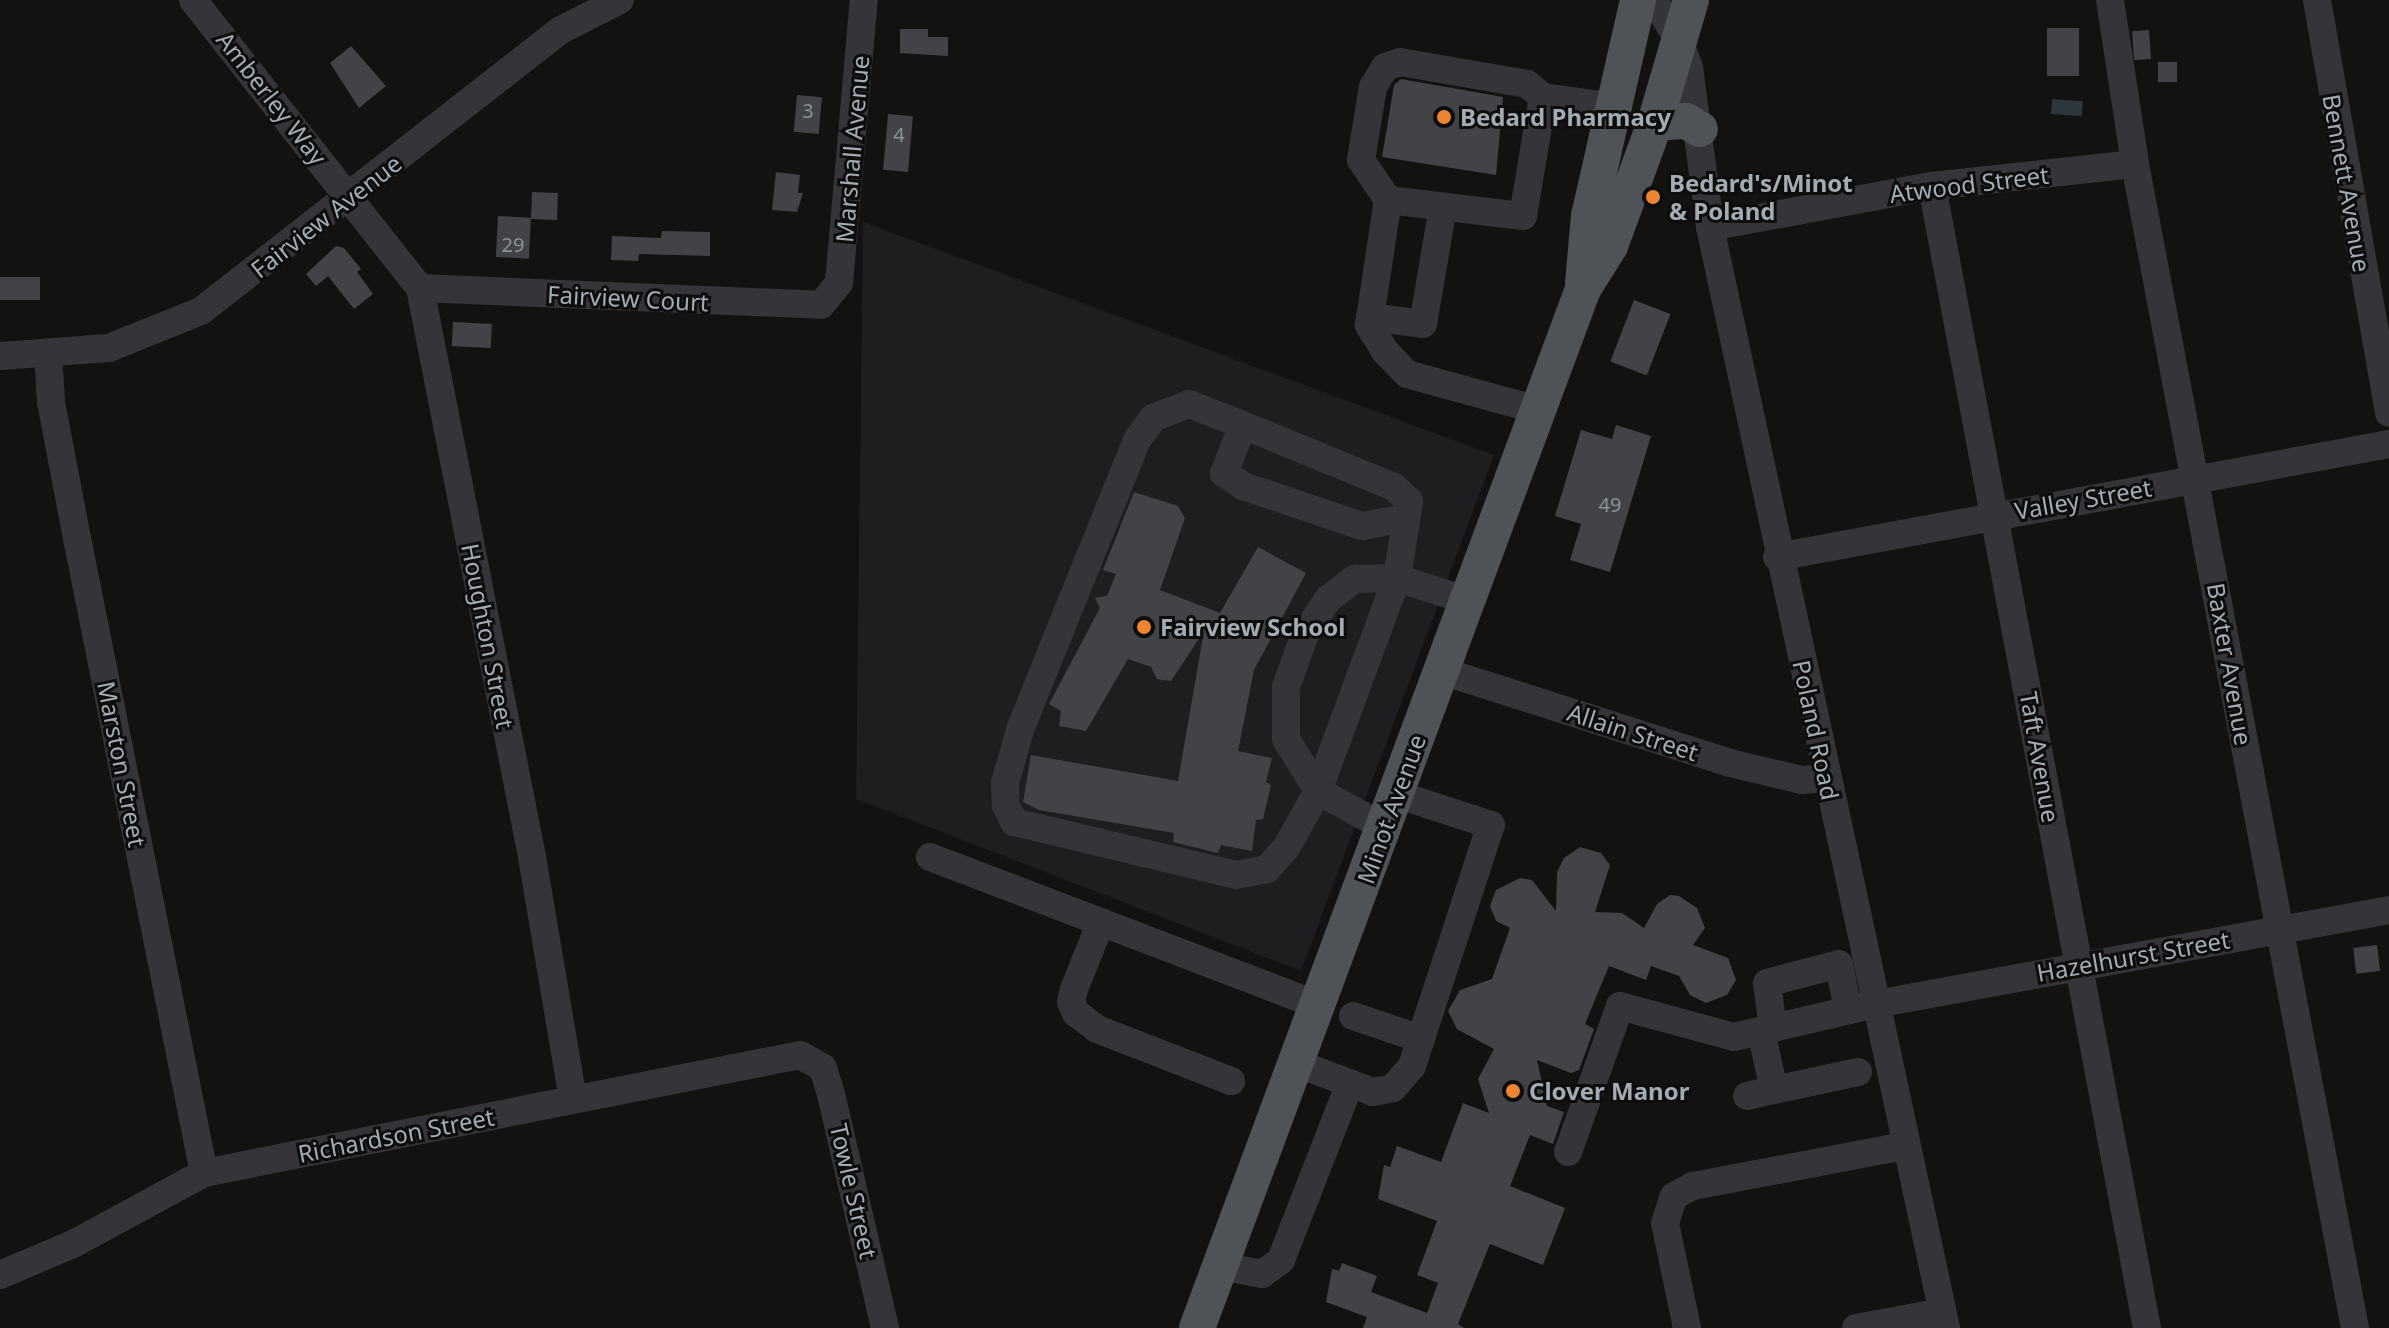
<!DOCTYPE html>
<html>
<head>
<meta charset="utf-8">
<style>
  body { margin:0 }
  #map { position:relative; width:2389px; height:1328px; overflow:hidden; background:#121213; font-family:"Noto Sans",sans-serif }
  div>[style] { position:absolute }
  .built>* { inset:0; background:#1e1e20 }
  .water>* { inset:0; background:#2c373b; transform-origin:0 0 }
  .building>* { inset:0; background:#414346; transform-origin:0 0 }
  .minor>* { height:28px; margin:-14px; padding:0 14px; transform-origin:14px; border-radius:14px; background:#333538 }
  .major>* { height:36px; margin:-18px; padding:0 18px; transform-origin:18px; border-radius:18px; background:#4f5257 }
  .dots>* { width:22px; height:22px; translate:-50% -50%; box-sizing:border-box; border:4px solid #0d0d0e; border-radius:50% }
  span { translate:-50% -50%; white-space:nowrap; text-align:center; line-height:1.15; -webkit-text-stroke:6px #0d0d0e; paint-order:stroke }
  .number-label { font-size:20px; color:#8a9298 }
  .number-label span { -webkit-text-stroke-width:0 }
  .street-label { font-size:24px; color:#a3acb3 }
  .poi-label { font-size:24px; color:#a3acb3; font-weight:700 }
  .left { translate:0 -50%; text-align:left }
</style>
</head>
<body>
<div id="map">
  <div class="built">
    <i style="clip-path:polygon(863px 222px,1494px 455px,1301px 971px,856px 799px)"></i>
  </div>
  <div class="water">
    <i style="left:2052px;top:99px;width:31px;height:15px;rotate:4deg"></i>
  </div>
  <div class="building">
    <i style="left:2047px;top:28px;width:32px;height:48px"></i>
    <i style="clip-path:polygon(900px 29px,928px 29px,928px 37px,948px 37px,948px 56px,900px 53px)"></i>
    <i style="left:2149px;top:30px;width:29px;height:17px;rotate:86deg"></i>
    <i style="clip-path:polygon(351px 46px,386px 86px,359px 108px,330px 63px)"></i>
    <i style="left:2158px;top:62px;width:19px;height:20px"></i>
    <i style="clip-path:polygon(1401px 79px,1503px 97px,1496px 175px,1382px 157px,1394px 85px)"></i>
    <i style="left:797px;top:95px;width:25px;height:37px;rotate:5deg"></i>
    <i style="left:888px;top:114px;width:25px;height:56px;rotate:5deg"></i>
    <i style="clip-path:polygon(776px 172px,800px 175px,798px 193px,803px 193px,797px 212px,772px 210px)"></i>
    <i style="left:532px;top:192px;width:26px;height:27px;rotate:2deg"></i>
    <i style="left:498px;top:216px;width:33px;height:41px;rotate:3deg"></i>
    <i style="clip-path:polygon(662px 231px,710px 232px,710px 256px,639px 254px,638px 261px,611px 260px,612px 236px,661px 238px)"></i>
    <i style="clip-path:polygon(336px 246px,344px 248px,361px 269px,357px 272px,373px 294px,354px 309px,328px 276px,316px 286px,306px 274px)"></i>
    <i style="left:40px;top:277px;width:23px;height:40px;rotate:90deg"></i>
    <i style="left:1634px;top:300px;width:39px;height:66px;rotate:21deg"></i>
    <i style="left:453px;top:322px;width:39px;height:24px;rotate:3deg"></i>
    <i style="clip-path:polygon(1616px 425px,1651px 436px,1610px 572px,1570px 560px,1581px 524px,1555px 516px,1581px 430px,1612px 439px)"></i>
    <i style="clip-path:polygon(1134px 492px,1178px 506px,1185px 518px,1160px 590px,1220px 613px,1258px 547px,1306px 573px,1254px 670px,1238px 751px,1272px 758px,1266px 782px,1271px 785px,1263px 819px,1256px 820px,1252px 851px,1221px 845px,1218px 853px,1173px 842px,1174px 833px,1039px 810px,1023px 802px,1031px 755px,1178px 781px,1204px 631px,1171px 681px,1157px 679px,1151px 667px,1128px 659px,1086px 731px,1059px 726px,1061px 711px,1049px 704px,1100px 608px,1095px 598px,1107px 596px,1116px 574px,1103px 570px)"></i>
    <i style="clip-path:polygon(1580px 847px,1601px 853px,1610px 865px,1595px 912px,1622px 913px,1644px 928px,1657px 904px,1670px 895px,1679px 896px,1697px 908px,1705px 928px,1693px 945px,1728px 958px,1736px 980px,1727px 995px,1706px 1003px,1690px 995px,1679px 976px,1651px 966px,1646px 980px,1609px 966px,1585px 1024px,1594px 1029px,1579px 1070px,1571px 1073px,1537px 1060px,1547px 1106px,1564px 1112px,1553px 1144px,1530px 1135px,1510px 1186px,1565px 1208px,1543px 1265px,1490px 1244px,1458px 1324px,1464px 1328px,1363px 1328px,1367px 1317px,1326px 1302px,1332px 1269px,1339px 1271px,1342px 1263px,1377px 1276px,1371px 1292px,1427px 1313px,1438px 1283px,1417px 1275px,1437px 1221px,1378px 1199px,1384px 1165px,1390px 1167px,1397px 1146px,1441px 1162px,1463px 1103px,1489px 1113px,1478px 1079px,1494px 1049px,1457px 1029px,1448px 1011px,1460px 990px,1492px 979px,1510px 928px,1496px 921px,1490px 906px,1496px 890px,1520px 878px,1532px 880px,1556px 911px,1557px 872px,1564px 858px)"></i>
    <i style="left:2377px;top:945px;width:26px;height:24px;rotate:83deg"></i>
  </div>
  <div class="minor">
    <i style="left:193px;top:0;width:367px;rotate:51.8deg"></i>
    <i style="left:420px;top:288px;width:580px;rotate:78.86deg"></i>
    <i style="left:532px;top:857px;width:246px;rotate:80.4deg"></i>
    <i style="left:1654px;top:0;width:47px;rotate:58deg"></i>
    <i style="left:1679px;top:40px;width:29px;rotate:70deg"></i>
    <i style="left:1689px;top:67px;width:161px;rotate:82.5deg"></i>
    <i style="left:1710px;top:227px;width:1126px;rotate:77.9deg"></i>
    <i style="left:2110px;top:0;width:166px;rotate:81.3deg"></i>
    <i style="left:2135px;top:164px;width:1185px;rotate:79.3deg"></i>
    <i style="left:2317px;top:0;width:419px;rotate:80.1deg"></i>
    <i style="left:1932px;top:186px;width:1162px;rotate:79.34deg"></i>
    <i style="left:1388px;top:200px;width:136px;rotate:6.8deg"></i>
    <i style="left:1523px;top:216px;width:121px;rotate:-80.5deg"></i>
    <i style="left:1543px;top:97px;width:74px;rotate:7.8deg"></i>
    <i style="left:1710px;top:227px;width:226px;rotate:-10.5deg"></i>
    <i style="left:1932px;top:186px;width:204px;rotate:-6.2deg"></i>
    <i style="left:420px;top:288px;width:401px;rotate:2.4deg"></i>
    <i style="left:821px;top:305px;width:28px;rotate:-51deg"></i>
    <i style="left:839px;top:283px;width:284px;rotate:-85deg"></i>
    <i style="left:1370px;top:317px;width:53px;rotate:7.5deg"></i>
    <i style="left:1423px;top:324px;width:119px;rotate:-80.3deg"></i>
    <i style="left:48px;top:354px;width:48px;rotate:86.4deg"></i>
    <i style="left:51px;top:402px;width:138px;rotate:79.2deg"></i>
    <i style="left:77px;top:538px;width:648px;rotate:78.69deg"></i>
    <i style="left:0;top:356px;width:109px;rotate:-4.2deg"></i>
    <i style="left:109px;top:348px;width:99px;rotate:-21.9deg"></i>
    <i style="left:201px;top:311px;width:457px;rotate:-38deg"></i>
    <i style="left:561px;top:30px;width:66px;rotate:-27deg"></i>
    <i style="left:1538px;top:410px;width:136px;rotate:-164.6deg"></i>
    <i style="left:1407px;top:374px;width:32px;rotate:-134deg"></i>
    <i style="left:1385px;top:351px;width:31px;rotate:-122deg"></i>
    <i style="left:1369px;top:325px;width:126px;rotate:-81.4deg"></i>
    <i style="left:1388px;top:200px;width:48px;rotate:-124deg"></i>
    <i style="left:1361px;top:160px;width:74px;rotate:-80.7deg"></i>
    <i style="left:1373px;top:87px;width:23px;rotate:-59deg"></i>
    <i style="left:1385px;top:67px;width:16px;rotate:-18deg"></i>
    <i style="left:1400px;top:62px;width:129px;rotate:9.8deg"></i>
    <i style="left:1527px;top:84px;width:21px;rotate:39deg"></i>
    <i style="left:1243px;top:425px;width:58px;rotate:-158.7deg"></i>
    <i style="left:1189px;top:404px;width:39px;rotate:159deg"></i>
    <i style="left:1153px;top:418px;width:27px;rotate:126deg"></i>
    <i style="left:1137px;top:440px;width:313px;rotate:112deg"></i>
    <i style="left:1020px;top:730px;width:55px;rotate:105.8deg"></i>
    <i style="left:1005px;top:783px;width:23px;rotate:88deg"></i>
    <i style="left:1006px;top:806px;width:18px;rotate:63deg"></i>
    <i style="left:1014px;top:822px;width:228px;rotate:13.4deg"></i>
    <i style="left:1236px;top:875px;width:32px;rotate:-11deg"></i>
    <i style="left:1267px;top:869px;width:28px;rotate:-48deg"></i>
    <i style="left:1286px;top:848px;width:65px;rotate:-60.7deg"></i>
    <i style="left:1318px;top:791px;width:227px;rotate:-69.7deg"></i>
    <i style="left:1397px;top:578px;width:78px;rotate:-81.1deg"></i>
    <i style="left:1409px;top:501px;width:21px;rotate:-137deg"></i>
    <i style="left:1394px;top:487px;width:163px;rotate:-157.7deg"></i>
    <i style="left:1243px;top:425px;width:52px;rotate:111.6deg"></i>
    <i style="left:1224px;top:473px;width:23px;rotate:34deg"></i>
    <i style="left:1243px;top:486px;width:126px;rotate:18.6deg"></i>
    <i style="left:1362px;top:526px;width:45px;rotate:-10.3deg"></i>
    <i style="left:1777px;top:557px;width:622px;rotate:-10.46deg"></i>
    <i style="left:1442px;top:671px;width:302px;rotate:17.7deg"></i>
    <i style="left:1730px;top:763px;width:74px;rotate:13.3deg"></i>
    <i style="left:1802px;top:780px;width:25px;rotate:-5deg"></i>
    <i style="left:1384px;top:827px;width:75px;rotate:-151.4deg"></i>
    <i style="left:1318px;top:791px;width:61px;rotate:-121.6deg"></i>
    <i style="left:1286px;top:739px;width:52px;rotate:-90deg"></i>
    <i style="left:1286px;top:687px;width:56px;rotate:-70.3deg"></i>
    <i style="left:1305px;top:634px;width:42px;rotate:-56.7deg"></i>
    <i style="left:1328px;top:599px;width:34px;rotate:-37deg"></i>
    <i style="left:1355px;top:579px;width:42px;rotate:-1.4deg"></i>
    <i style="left:1397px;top:578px;width:75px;rotate:17.9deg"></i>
    <i style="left:930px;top:857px;width:415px;rotate:20.9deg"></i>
    <i style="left:1101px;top:922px;width:72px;rotate:111.9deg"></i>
    <i style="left:1074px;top:989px;width:13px;rotate:103deg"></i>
    <i style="left:1071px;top:1002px;width:12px;rotate:66deg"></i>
    <i style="left:1076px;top:1013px;width:26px;rotate:37deg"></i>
    <i style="left:1097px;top:1029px;width:144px;rotate:21.2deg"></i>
    <i style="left:1353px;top:1016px;width:72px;rotate:18.7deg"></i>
    <i style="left:1773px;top:1028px;width:45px;rotate:-97.6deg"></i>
    <i style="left:1767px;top:983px;width:74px;rotate:-14.8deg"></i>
    <i style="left:1839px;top:964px;width:47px;rotate:78.9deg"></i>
    <i style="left:1761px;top:1031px;width:60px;rotate:77.6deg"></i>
    <i style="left:1774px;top:1090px;width:86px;rotate:-12.1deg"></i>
    <i style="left:1296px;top:1063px;width:82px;rotate:20.6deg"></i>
    <i style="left:1373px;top:1092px;width:20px;rotate:-11deg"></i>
    <i style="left:1393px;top:1088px;width:29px;rotate:-49deg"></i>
    <i style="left:1412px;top:1066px;width:254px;rotate:-71.9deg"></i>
    <i style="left:1491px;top:825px;width:100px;rotate:-161.9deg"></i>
    <i style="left:1747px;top:1096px;width:28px;rotate:-13deg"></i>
    <i style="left:1568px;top:1152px;width:155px;rotate:-70.4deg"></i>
    <i style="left:1620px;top:1006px;width:118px;rotate:15.2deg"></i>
    <i style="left:1734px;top:1037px;width:146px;rotate:-13.1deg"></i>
    <i style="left:1876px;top:1004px;width:522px;rotate:-10.38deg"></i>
    <i style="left:1220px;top:1266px;width:43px;rotate:10.8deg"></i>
    <i style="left:1262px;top:1274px;width:24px;rotate:-36deg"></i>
    <i style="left:1281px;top:1260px;width:190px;rotate:-68.7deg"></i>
    <i style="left:0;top:1275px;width:82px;rotate:-23.1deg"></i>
    <i style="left:75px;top:1243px;width:147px;rotate:-28.5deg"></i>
    <i style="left:204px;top:1173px;width:608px;rotate:-11.2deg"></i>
    <i style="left:800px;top:1055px;width:26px;rotate:29deg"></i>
    <i style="left:823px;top:1068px;width:27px;rotate:73deg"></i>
    <i style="left:831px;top:1094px;width:240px;rotate:77deg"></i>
    <i style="left:1687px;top:1328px;width:107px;rotate:-101.8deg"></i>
    <i style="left:1665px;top:1223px;width:28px;rotate:-72deg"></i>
    <i style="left:1674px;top:1196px;width:21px;rotate:-28deg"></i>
    <i style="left:1693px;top:1186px;width:215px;rotate:-10.7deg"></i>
    <i style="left:1856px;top:1328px;width:87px;rotate:-10.5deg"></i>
  </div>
  <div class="major">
    <i style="left:1655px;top:123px;width:31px;rotate:-4deg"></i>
    <i style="left:1686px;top:121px;width:16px;rotate:30deg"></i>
    <i style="left:1583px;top:283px;width:67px;rotate:-84.9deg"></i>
    <i style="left:1589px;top:216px;width:221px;rotate:-77.2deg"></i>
    <i style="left:1197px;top:1328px;width:1108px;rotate:-69.62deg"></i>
    <i style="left:1583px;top:289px;width:51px;rotate:-57.9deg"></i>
    <i style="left:1610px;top:246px;width:131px;rotate:-69.9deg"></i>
    <i style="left:1655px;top:123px;width:128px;rotate:-73.7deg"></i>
  </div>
  <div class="dots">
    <i style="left:1444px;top:117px;background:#eb8532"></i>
    <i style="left:1653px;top:197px;background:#eb8532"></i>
    <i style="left:1144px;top:627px;background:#eb8532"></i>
    <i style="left:1513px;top:1091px;background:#eb8532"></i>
  </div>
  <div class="number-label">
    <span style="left:808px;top:110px">3</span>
    <span style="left:899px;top:134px">4</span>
    <span style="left:513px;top:244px">29</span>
    <span style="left:1610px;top:504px">49</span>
  </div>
  <div class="street-label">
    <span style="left:272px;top:98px;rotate:52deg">Amberley Way</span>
    <span style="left:852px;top:149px;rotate:-85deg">Marshall Avenue</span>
    <span style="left:2347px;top:183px;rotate:80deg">Bennett Avenue</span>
    <span style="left:1969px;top:184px;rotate:-7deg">Atwood Street</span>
    <span style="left:326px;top:216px;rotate:-38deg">Fairview Avenue</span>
    <span style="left:628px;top:298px;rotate:3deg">Fairview Court</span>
    <span style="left:2083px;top:499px;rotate:-10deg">Valley Street</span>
    <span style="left:488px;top:636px;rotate:79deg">Houghton Street</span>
    <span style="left:2230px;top:664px;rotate:80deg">Baxter Avenue</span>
    <span style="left:1816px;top:730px;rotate:78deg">Poland Road</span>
    <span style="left:1633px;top:732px;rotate:18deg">Allain Street</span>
    <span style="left:2040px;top:757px;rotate:80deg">Taft Avenue</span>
    <span style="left:122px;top:764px;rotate:79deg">Marston Street</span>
    <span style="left:1391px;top:809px;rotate:-70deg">Minot Avenue</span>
    <span style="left:2133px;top:956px;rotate:-10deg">Hazelhurst Street</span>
    <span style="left:396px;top:1135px;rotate:-11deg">Richardson Street</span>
    <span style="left:854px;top:1191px;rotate:77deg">Towle Street</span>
  </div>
  <div class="poi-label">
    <span class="left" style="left:1460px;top:117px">Bedard Pharmacy</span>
    <span class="left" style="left:1669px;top:197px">Bedard's/Minot<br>&amp; Poland</span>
    <span class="left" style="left:1160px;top:627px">Fairview School</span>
    <span class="left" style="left:1529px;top:1091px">Clover Manor</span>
  </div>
</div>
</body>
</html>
